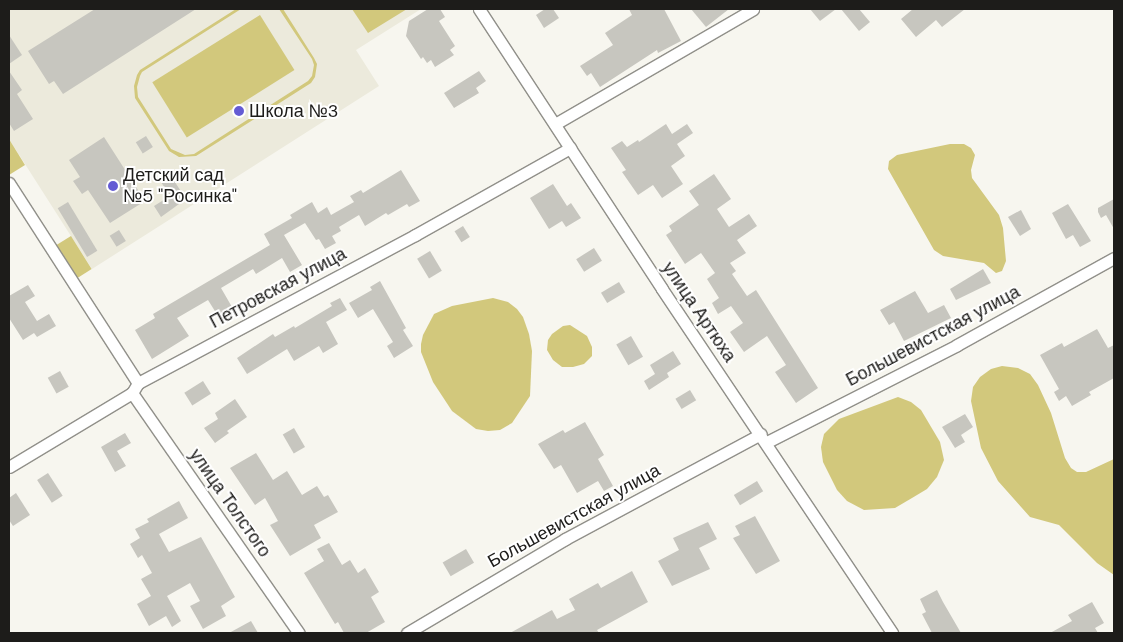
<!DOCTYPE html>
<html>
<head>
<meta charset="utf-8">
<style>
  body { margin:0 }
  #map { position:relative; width:1123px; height:642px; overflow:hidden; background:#f7f6ef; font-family:"DM Sans",sans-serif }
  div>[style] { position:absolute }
  .built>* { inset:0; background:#eceadc }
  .green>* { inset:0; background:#d2c87c; transform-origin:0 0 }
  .building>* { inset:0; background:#c7c6bf; transform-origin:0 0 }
  .roads { filter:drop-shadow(1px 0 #91908a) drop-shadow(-1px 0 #91908a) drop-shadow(0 1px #91908a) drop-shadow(0 -1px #91908a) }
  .street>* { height:11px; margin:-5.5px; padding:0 5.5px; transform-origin:5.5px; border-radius:5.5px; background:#fff }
  .dots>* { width:14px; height:14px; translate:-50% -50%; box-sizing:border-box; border:2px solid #fff; border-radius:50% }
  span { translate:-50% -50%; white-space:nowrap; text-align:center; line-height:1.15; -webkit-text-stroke:4px #fff; paint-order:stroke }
  .poi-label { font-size:18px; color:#1d1c1a }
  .left { translate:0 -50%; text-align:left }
  .street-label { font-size:18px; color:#1d1c1a }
  .frame { position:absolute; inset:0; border:10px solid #1d1c1a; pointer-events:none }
</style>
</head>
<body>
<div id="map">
  <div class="built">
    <i style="clip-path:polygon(9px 9px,421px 9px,356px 50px,379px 86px,92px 269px,9px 139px)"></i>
  </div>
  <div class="green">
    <i style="clip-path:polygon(236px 9px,241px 9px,142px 72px,140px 76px,137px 87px,138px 97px,171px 149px,185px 155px,194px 154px,308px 81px,312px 76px,314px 65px,312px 59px,279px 9px,283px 9px,314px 58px,317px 64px,315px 77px,311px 83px,196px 156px,179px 157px,169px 151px,135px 98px,134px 86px,137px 75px,140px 70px)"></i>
    <i style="clip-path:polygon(352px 9px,407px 9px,368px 33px)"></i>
    <i style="left:260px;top:15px;width:65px;height:127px;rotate:58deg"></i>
    <i style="clip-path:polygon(9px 139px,25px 165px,9px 175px)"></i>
    <i style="clip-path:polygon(950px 144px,964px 144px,971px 148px,975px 155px,971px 170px,972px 178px,999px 215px,1003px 228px,1006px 261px,1002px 271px,996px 273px,984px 263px,943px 256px,934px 250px,888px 169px,889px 161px,897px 155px)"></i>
    <i style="left:71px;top:236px;width:39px;height:20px;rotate:58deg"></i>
    <i style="clip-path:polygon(493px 298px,508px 302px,517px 309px,523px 317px,529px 334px,532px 351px,530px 396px,512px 423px,500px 430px,488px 431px,476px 429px,452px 411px,433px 382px,421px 352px,421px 344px,423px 335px,434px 314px,452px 306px)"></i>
    <i style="clip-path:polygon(570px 325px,587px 336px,592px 347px,592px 356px,584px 364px,573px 367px,562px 367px,553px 360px,547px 350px,548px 340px,552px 334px,563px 326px)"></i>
    <i style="clip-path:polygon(1002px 366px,1018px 368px,1030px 374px,1038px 385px,1051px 413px,1065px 458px,1071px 468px,1077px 472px,1086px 472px,1114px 459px,1114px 575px,1097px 563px,1059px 525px,1030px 517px,998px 481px,981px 448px,971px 401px,973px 387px,980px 377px,991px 369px)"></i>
    <i style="clip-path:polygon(898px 397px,911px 402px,921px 410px,940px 442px,944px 460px,937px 477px,927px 489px,912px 498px,895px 508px,864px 510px,847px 501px,837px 490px,823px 462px,821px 447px,824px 434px,839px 419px)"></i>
  </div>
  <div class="building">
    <i style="clip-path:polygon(95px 9px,196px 9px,63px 94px,54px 81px,49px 84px,28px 51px)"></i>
    <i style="clip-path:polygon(428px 9px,440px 9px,445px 17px,439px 21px,455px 46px,450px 50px,454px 55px,435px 67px,431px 60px,427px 63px,423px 57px,421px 59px,406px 36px,409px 21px)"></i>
    <i style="clip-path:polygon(545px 9px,553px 9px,559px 18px,544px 28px,536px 15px)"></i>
    <i style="clip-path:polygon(629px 9px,664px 9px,681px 41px,658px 53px,657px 50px,600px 87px,591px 73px,587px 76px,580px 66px,613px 45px,605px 33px,632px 15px)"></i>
    <i style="clip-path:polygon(691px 9px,729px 9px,706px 27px)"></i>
    <i style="clip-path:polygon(810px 9px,836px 9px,820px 21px)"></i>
    <i style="clip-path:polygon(841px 9px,859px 9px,870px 22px,859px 31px)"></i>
    <i style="clip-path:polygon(913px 9px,965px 9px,942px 27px,936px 20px,916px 37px,901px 19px)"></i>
    <i style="clip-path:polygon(9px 35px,22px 55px,9px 64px)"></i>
    <i style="clip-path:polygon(9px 71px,22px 90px,17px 94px,33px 119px,14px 131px,9px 123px)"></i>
    <i style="clip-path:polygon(479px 71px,486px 81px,476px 88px,479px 93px,454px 108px,444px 93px)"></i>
    <i style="clip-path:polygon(666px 124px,672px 134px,687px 124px,693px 133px,677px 144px,685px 156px,671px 166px,683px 184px,662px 198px,653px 185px,638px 195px,622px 172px,626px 170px,611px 148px,622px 141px,627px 147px,638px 140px,639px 142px)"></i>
    <i style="left:146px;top:136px;width:13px;height:12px;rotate:58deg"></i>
    <i style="clip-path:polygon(104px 137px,145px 201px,110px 223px,88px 190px,82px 194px,73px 181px,80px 177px,69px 160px)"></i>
    <i style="clip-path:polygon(401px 170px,420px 201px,409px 207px,407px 204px,388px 215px,386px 213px,365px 226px,359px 215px,339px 227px,341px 231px,332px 236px,336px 243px,325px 249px,319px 239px,316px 240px,305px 223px,284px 235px,302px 265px,290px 272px,282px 258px,256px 274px,253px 269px,221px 288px,232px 307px,218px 316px,208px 300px,177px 318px,189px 336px,152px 359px,135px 330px,155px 318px,153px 314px,270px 245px,264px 234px,292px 218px,290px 215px,312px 202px,318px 213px,327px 207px,331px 215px,354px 202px,350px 196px,361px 190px,363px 193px)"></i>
    <i style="clip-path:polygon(169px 173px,186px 199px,161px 217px,154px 206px,170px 196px,159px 179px)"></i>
    <i style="clip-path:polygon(714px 174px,731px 199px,717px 209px,729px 227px,749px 214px,757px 226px,737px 240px,746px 253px,730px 263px,736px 271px,732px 274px,747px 296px,756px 290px,818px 388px,796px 403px,775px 372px,786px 365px,767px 336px,744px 352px,730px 332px,743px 323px,731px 306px,718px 314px,712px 303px,719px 298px,707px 279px,715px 273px,701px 253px,685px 264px,666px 235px,672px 231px,669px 226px,699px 205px,689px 191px)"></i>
    <i style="clip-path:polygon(553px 184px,567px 206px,571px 203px,581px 218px,566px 227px,562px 221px,549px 229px,530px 198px)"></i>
    <i style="clip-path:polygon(1114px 199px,1114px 229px,1106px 215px,1101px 218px,1098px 212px,1098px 208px)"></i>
    <i style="left:68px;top:202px;width:57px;height:12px;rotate:59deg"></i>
    <i style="clip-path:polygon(1068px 204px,1091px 241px,1080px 247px,1073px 235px,1066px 239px,1052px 213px)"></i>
    <i style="clip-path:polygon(1021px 210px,1031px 229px,1020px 236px,1008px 217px)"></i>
    <i style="left:463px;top:226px;width:13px;height:10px;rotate:58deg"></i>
    <i style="left:119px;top:230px;width:13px;height:11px;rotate:58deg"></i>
    <i style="left:594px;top:248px;width:15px;height:21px;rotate:58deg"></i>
    <i style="left:430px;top:251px;width:23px;height:15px;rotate:59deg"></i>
    <i style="clip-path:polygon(983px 269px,991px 283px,956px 300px,950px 289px)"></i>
    <i style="clip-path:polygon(380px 281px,406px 328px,403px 330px,413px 346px,394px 358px,387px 346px,393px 342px,373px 309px,358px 318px,349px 303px,372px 290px,370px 287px)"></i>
    <i style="left:619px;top:282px;width:12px;height:21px;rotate:59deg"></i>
    <i style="clip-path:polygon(28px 285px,35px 296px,25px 302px,37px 321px,49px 314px,56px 326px,37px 337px,34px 333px,23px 340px,9px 318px,9px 296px)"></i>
    <i style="clip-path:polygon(915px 291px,928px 313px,944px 305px,951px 318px,904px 341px,894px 322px,889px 325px,880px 310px)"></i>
    <i style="clip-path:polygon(340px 298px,347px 310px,326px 322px,338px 344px,323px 353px,319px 346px,294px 361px,287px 349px,247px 374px,237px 358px,273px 334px,275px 337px,294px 326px,295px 328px,332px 306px,330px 303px)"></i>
    <i style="clip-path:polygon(1097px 329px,1108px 348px,1114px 345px,1114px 378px,1089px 392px,1091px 395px,1072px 406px,1066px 396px,1059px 401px,1054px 392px,1059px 389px,1040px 355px,1062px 343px,1064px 347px)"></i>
    <i style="left:631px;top:336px;width:24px;height:17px;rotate:60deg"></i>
    <i style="clip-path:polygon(673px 351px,681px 364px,667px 373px,669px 377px,649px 390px,644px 381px,655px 374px,650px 365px)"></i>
    <i style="left:60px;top:371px;width:18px;height:14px;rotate:61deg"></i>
    <i style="left:203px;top:381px;width:15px;height:22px;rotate:58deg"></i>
    <i style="left:690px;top:390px;width:12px;height:17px;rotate:59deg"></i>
    <i style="clip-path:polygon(235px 399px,247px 417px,227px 431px,229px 433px,215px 443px,204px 428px,218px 419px,215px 413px)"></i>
    <i style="clip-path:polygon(965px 414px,973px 427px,961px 435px,965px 442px,955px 448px,942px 427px)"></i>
    <i style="clip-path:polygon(585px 422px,604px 455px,598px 459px,613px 486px,604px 491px,598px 481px,577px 493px,561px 465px,554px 469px,538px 444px,563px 430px,565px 433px)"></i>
    <i style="left:294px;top:428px;width:22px;height:13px;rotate:60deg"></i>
    <i style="clip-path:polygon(125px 433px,131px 443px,117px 451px,126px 466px,115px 472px,101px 447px)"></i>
    <i style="clip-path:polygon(256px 453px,273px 480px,287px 471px,302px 495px,317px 486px,324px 497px,328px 495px,338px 512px,314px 525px,321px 538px,290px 556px,270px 525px,278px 521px,265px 498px,255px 505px,230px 468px)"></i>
    <i style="left:48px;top:473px;width:27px;height:13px;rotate:57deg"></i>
    <i style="left:757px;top:481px;width:12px;height:27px;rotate:59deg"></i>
    <i style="clip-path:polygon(16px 493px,30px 515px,13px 526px,9px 520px,9px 498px)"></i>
    <i style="clip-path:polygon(179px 501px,188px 518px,159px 534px,169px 552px,201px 537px,235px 597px,221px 606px,226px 616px,203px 629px,190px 606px,200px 601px,190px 583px,167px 596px,181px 621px,172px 627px,166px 616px,149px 626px,137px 604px,151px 596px,141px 579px,152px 573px,142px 555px,138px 558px,130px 544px,140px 538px,135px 529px,149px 522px,147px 519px)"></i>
    <i style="clip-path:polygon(755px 516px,780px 561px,756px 574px,733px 538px,740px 535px,735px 526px)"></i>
    <i style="clip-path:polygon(708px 522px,717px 539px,699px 548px,710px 569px,672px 586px,658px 561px,679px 550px,673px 538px)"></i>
    <i style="clip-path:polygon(329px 543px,342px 565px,350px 560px,358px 573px,365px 568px,379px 592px,371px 597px,385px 622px,366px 633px,344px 633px,338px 622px,335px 624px,304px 573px,324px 561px,317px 549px)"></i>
    <i style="left:466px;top:549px;width:16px;height:27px;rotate:60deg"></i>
    <i style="clip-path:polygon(632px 571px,648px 602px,597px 630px,599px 633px,510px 633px,552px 610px,557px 619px,575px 610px,569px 599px,598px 583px,601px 588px)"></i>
    <i style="clip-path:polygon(937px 590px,943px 602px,961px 633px,932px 633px,922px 614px,926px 612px,920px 599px)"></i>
    <i style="clip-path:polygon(1092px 602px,1104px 623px,1095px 628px,1098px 633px,1050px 633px,1072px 621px,1068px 615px)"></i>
    <i style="clip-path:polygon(251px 621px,258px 633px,229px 633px)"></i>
  </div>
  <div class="roads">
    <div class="street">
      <i style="left:479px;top:9px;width:334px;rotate:56.8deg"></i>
      <i style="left:662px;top:289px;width:414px;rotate:56.2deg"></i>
      <i style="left:555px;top:124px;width:229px;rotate:-30.1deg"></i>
      <i style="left:9px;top:183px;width:238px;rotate:57.2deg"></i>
      <i style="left:132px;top:393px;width:292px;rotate:55.2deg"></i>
      <i style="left:767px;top:442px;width:213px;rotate:-27deg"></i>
      <i style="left:957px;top:345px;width:179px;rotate:-29deg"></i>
      <i style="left:9px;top:467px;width:144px;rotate:-31deg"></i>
      <i style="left:132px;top:393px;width:12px;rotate:-59deg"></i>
      <i style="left:138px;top:383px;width:314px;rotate:-28.1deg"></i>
      <i style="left:415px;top:235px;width:178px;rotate:-29.3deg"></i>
      <i style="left:407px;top:633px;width:184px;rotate:-30.7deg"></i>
      <i style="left:565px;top:539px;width:222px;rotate:-28.2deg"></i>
    </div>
  </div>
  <div class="dots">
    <i style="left:239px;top:111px;background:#645bd4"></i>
    <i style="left:113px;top:186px;background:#645bd4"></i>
  </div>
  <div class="poi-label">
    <span class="left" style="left:249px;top:111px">Школа №3</span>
    <span class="left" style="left:123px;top:186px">Детский сад<br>№5 "Росинка"</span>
  </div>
  <div class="street-label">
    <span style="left:278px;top:288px;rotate:-28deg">Петровская улица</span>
    <span style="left:699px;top:312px;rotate:56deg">улица Артюха</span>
    <span style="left:933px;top:336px;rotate:-28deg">Большевистская улица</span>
    <span style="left:230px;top:503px;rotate:55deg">улица Толстого</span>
    <span style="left:574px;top:516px;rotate:-29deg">Большевистская улица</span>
  </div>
  <div class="frame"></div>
</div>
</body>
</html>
